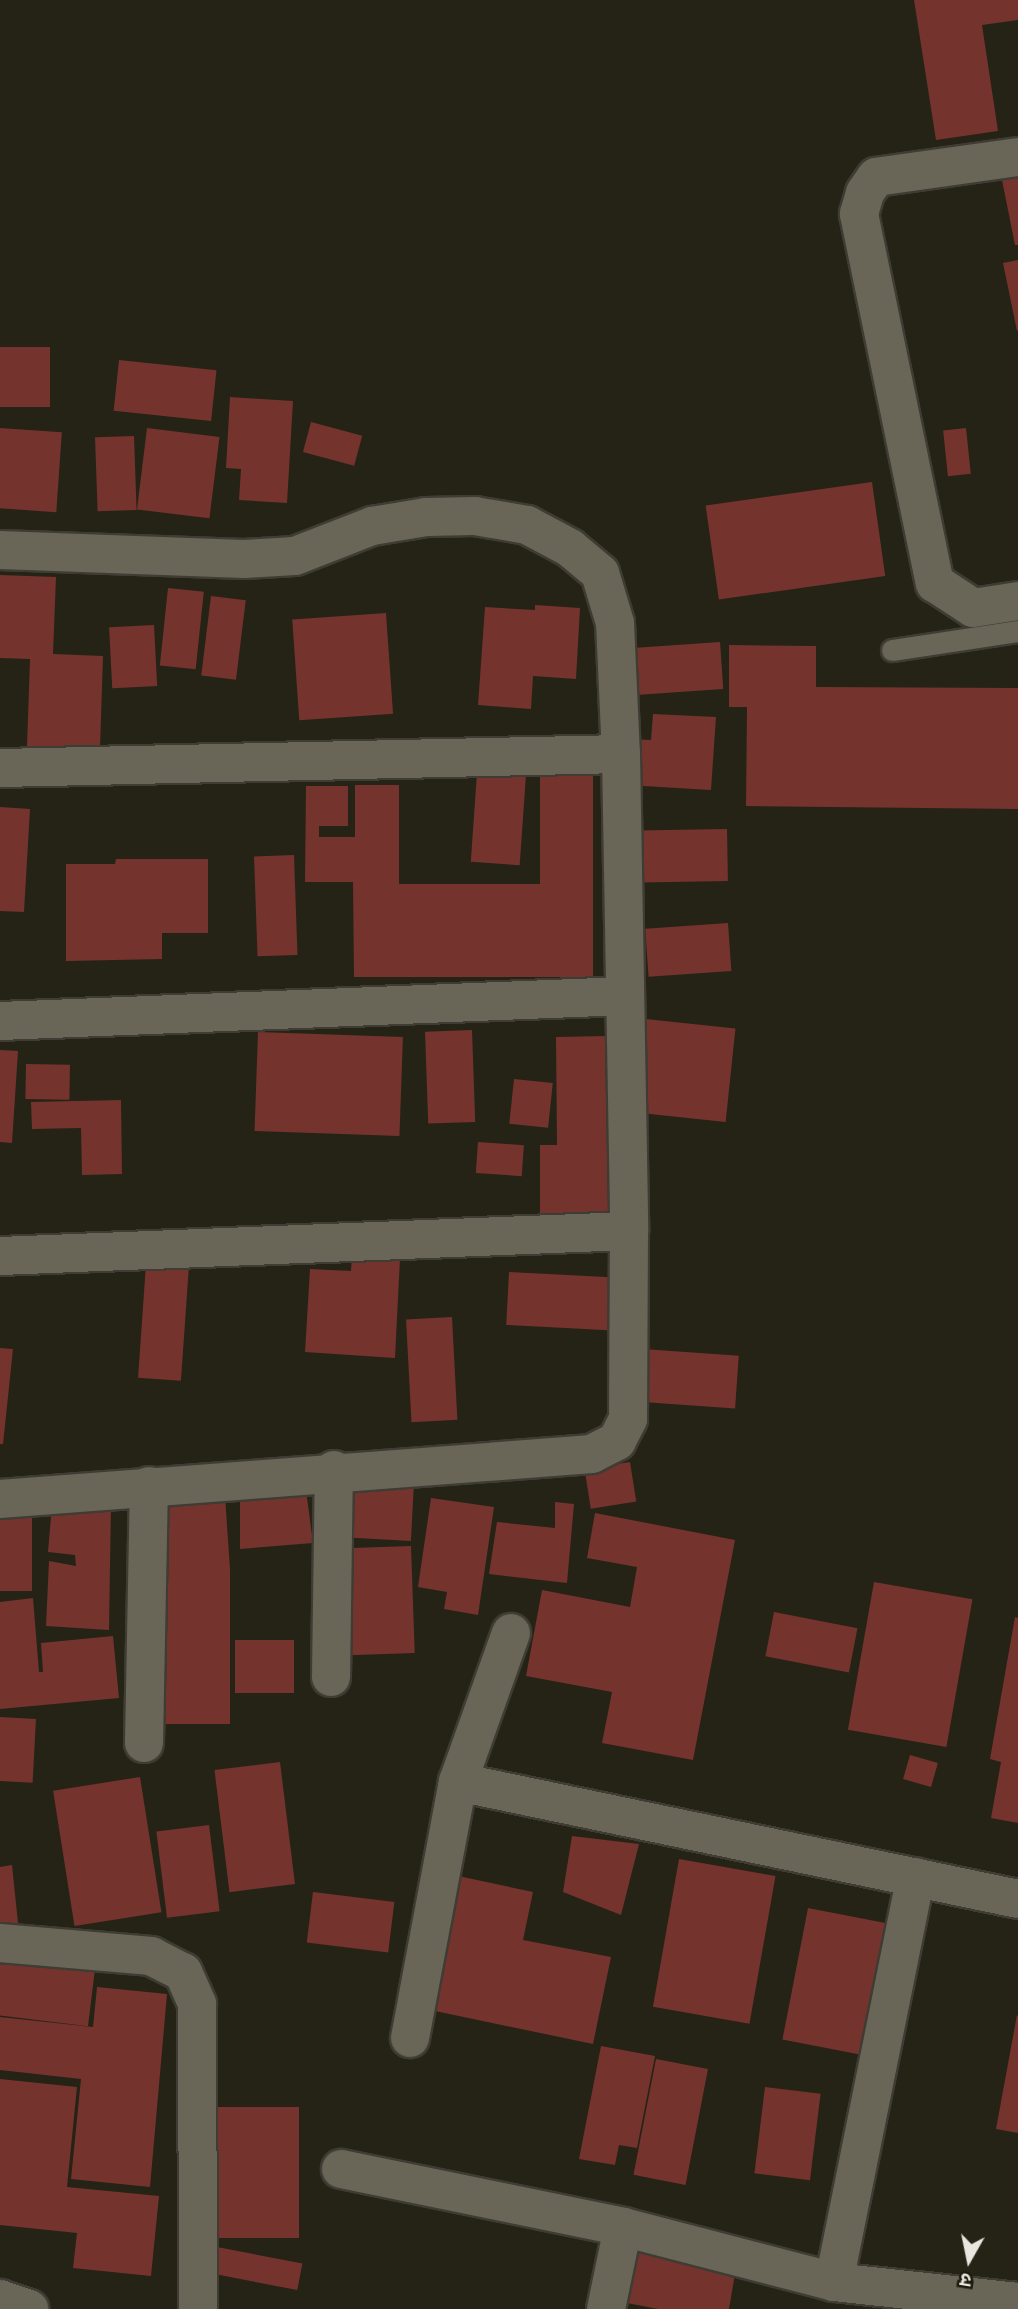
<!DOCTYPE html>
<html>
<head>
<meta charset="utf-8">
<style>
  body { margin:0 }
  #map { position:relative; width:1018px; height:2309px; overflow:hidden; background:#252316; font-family:Mulish,"Noto Sans Devanagari",sans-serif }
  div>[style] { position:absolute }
  .building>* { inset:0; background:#75332d; transform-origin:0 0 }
  .roads { filter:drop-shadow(2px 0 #3e3c33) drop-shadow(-2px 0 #3e3c33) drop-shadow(0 2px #3e3c33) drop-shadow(0 -2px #3e3c33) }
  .service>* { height:21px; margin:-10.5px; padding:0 10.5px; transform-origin:10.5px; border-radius:10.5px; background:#696658 }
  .minor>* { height:38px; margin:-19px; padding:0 19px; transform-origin:19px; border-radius:19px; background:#696658 }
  span { translate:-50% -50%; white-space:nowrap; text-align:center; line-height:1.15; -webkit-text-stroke:5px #1c190d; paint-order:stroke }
  .north { position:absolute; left:934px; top:2225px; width:70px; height:70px; -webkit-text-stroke:5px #1c190d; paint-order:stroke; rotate:189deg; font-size:19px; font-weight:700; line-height:28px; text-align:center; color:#e8e6de }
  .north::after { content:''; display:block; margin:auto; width:24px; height:32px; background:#e8e6de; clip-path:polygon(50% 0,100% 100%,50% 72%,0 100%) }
</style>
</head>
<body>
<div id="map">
  <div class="building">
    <i style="clip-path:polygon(914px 0,1018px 0,1018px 20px,982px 25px,998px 131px,936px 140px)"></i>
    <i style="clip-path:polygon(1018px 177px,1018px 245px,1015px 245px,1002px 180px)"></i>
    <i style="clip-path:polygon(1018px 260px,1018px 330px,1017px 331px,1003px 263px)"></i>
    <i style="left:0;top:347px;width:50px;height:60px"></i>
    <i style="left:119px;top:360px;width:98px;height:51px;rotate:6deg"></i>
    <i style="clip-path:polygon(230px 397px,293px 401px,287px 503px,239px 500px,241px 469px,226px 468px)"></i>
    <i style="left:311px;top:422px;width:53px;height:31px;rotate:15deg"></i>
    <i style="left:0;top:428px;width:62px;height:80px;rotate:4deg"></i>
    <i style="left:147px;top:428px;width:73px;height:82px;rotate:7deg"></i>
    <i style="left:966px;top:428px;width:46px;height:23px;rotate:84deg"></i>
    <i style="left:134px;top:436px;width:74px;height:39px;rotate:88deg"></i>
    <i style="left:872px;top:482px;width:95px;height:168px;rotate:82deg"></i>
    <i style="clip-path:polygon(0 575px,56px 577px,53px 654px,103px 656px,100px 748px,27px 746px,30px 659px,0 658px)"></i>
    <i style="left:168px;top:588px;width:36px;height:78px;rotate:6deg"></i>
    <i style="left:211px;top:596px;width:35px;height:80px;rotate:7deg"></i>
    <i style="clip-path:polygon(535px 605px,580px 608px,576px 679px,533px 676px,531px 709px,478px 705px,485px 607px,535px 610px)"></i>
    <i style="left:386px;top:613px;width:101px;height:94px;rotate:86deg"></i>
    <i style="left:154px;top:625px;width:61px;height:45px;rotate:87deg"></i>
    <i style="left:720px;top:642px;width:47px;height:91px;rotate:86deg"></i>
    <i style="clip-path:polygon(729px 645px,816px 646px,816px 687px,1018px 688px,1018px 809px,746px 806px,747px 707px,729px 707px)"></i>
    <i style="clip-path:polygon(653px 714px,716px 717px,711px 790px,627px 785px,630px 739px,651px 740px)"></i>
    <i style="left:477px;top:773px;width:49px;height:89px;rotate:4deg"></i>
    <i style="clip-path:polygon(540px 774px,593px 774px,593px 977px,354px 977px,353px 882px,305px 882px,306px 786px,348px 786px,348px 826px,319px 826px,319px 837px,355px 837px,355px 785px,399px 785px,399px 884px,540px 884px)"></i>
    <i style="clip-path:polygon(0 807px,30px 809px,24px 912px,0 911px)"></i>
    <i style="left:727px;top:829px;width:52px;height:102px;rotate:89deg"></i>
    <i style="left:294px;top:855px;width:100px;height:40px;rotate:88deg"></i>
    <i style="clip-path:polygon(116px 859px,208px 859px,208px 933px,162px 933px,162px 959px,66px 961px,66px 864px,115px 864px)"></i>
    <i style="left:728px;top:923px;width:48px;height:83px;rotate:86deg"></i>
    <i style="left:636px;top:1018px;width:100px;height:94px;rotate:6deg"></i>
    <i style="left:472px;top:1030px;width:92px;height:47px;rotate:88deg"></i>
    <i style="left:258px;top:1032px;width:145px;height:99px;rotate:2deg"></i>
    <i style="clip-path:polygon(608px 1036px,610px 1222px,540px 1222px,540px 1145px,557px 1145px,556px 1037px)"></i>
    <i style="clip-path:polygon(0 1050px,18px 1051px,12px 1143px,0 1142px)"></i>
    <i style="left:26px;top:1064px;width:44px;height:35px;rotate:1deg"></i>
    <i style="left:514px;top:1079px;width:39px;height:45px;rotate:6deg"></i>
    <i style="clip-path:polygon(121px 1100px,122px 1174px,82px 1175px,81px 1128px,32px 1129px,31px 1102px)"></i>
    <i style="left:478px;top:1142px;width:46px;height:31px;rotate:4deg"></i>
    <i style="clip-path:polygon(352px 1255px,400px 1259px,395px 1358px,305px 1352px,310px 1269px,351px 1271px)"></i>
    <i style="left:146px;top:1264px;width:43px;height:114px;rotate:4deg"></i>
    <i style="left:509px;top:1272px;width:107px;height:53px;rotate:3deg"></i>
    <i style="left:452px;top:1317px;width:103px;height:46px;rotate:87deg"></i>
    <i style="clip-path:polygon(0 1348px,13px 1349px,3px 1444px,0 1444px)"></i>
    <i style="left:643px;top:1349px;width:96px;height:53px;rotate:4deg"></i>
    <i style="left:630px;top:1462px;width:40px;height:46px;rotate:81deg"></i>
    <i style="left:414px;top:1482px;width:59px;height:68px;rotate:93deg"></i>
    <i style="clip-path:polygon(306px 1490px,313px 1543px,240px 1549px,240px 1492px)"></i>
    <i style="clip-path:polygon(225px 1496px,230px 1569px,230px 1724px,151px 1724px,157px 1497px)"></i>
    <i style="clip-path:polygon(431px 1498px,494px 1507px,478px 1615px,444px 1609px,447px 1592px,418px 1587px)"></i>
    <i style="clip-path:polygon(555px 1502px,574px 1504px,567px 1583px,489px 1574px,497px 1522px,555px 1528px)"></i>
    <i style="clip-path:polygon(111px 1504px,109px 1630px,46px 1626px,49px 1561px,76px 1566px,75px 1555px,48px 1552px,52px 1505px)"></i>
    <i style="left:0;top:1506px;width:32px;height:85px"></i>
    <i style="clip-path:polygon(595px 1513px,735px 1540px,693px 1760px,602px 1743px,612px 1692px,526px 1676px,542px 1590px,630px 1607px,637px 1567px,587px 1558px)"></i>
    <i style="left:411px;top:1546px;width:107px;height:74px;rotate:88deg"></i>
    <i style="left:874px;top:1582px;width:100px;height:150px;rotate:10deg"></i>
    <i style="clip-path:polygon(33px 1598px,39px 1672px,43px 1672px,41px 1643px,113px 1636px,119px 1698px,0 1709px,0 1602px)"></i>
    <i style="left:774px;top:1612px;width:85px;height:45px;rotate:11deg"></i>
    <i style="clip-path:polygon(1015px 1617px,1018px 1618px,1018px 1823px,991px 1818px,1001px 1762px,990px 1759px)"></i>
    <i style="left:294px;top:1640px;width:53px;height:59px;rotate:90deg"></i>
    <i style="left:0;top:1717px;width:36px;height:64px;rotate:3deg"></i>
    <i style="left:910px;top:1755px;width:29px;height:25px;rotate:16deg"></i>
    <i style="left:280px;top:1762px;width:123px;height:66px;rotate:83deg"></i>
    <i style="left:140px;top:1777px;width:137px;height:88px;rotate:81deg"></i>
    <i style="left:209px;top:1825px;width:87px;height:53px;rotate:83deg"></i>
    <i style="clip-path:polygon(572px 1836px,639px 1844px,621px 1915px,563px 1892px)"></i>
    <i style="left:679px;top:1859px;width:98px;height:150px;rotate:10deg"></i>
    <i style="clip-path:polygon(12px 1865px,18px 1923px,0 1924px,0 1867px)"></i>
    <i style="clip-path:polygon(444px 1873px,533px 1892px,523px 1940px,611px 1957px,593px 2044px,416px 2007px)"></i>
    <i style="left:313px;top:1892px;width:82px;height:51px;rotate:7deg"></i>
    <i style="left:808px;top:1908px;width:88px;height:134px;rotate:11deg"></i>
    <i style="left:0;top:1947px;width:97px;height:68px;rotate:7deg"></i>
    <i style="clip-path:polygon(97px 1987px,167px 1994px,150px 2187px,71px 2179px,81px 2079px,0 2070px,0 2017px,93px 2027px)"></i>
    <i style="clip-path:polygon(1017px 2015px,1018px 2016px,1018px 2133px,996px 2129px)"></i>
    <i style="clip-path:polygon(601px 2046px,655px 2056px,637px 2148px,619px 2145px,615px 2165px,579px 2159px)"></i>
    <i style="left:656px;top:2059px;width:53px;height:118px;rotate:11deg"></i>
    <i style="clip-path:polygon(0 2079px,77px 2087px,67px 2187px,159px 2196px,151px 2276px,73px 2268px,77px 2233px,0 2225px)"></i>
    <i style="left:765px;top:2087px;width:56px;height:87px;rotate:7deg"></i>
    <i style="left:299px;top:2107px;width:131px;height:86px;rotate:90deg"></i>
    <i style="clip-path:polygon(638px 2243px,737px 2262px,729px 2309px,658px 2309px,627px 2303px)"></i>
    <i style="left:217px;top:2247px;width:87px;height:27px;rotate:11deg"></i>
  </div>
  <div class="roads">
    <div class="service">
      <i style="left:892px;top:650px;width:127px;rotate:-8.6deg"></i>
    </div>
    <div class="minor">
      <i style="left:1018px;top:157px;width:143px;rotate:172deg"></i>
      <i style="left:876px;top:177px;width:19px;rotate:125deg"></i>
      <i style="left:865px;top:193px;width:22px;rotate:106deg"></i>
      <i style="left:859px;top:214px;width:377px;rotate:78.4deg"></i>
      <i style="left:935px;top:583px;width:45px;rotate:33.3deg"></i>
      <i style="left:973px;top:608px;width:46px;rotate:-8.8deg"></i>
      <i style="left:0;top:550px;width:244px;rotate:2.1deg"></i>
      <i style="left:244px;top:559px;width:51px;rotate:-3.4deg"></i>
      <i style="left:295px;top:556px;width:83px;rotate:-21.3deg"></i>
      <i style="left:372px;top:526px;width:55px;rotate:-9.5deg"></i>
      <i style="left:426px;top:517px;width:49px;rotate:-1.2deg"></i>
      <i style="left:475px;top:516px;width:53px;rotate:9.8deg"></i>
      <i style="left:527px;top:525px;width:49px;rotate:28.1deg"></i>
      <i style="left:570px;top:548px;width:39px;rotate:40deg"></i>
      <i style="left:600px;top:573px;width:52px;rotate:73.3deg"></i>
      <i style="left:615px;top:623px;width:131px;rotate:87.4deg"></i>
      <i style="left:621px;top:754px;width:477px;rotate:89deg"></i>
      <i style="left:629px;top:1231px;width:188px;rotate:90.3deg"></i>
      <i style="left:628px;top:1419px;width:25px;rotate:117deg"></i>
      <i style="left:617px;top:1441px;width:28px;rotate:153deg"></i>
      <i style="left:592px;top:1454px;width:594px;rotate:175.65deg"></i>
      <i style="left:0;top:768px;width:621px;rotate:-1.29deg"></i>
      <i style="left:0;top:1021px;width:625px;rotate:-2.29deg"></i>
      <i style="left:0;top:1256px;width:629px;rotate:-2.28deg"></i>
      <i style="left:511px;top:1633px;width:158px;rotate:109.6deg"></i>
      <i style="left:458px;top:1782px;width:572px;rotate:11.8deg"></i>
      <i style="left:331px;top:1677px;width:207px;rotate:-89.2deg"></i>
      <i style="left:144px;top:1743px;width:257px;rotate:-88.9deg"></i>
      <i style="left:0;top:1943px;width:152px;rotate:4.9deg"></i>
      <i style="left:151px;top:1956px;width:36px;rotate:27deg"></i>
      <i style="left:183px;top:1972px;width:35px;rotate:66deg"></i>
      <i style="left:197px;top:2004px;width:305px;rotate:89.8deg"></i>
      <i style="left:410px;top:2038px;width:260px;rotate:-79.4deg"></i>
      <i style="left:341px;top:2169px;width:288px;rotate:11.6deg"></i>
      <i style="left:834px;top:2282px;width:185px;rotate:6.2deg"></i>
      <i style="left:0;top:2299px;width:31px;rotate:19deg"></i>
      <i style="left:606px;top:2309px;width:84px;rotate:-78.3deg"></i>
      <i style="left:623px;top:2227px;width:218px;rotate:14.6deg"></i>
      <i style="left:834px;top:2282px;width:413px;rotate:-78.6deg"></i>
    </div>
  </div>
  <div class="north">उ</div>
</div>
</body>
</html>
